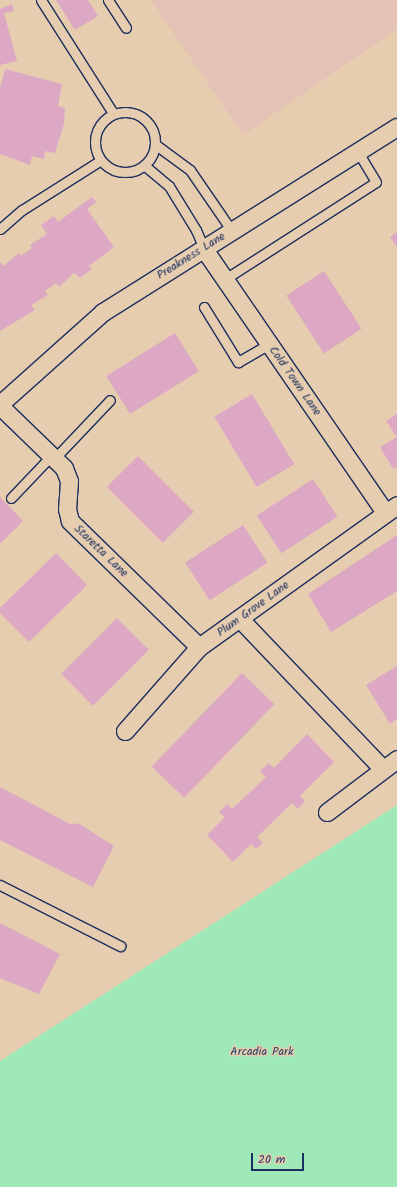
<!DOCTYPE html>
<html>
<head>
<meta charset="utf-8">
<style>
  body { margin:0 }
  #map { position:relative; width:397px; height:1187px; overflow:hidden; background:#e7cdaf; font-family:Kalam,sans-serif }
  div>[style] { position:absolute }
  .built>* { inset:0; background:#e4c2b5 }
  .green>* { inset:0; background:#9fe9b8 }
  .building>* { inset:0; background:#dca8c3; transform-origin:0 0 }
  .roads { filter:drop-shadow(1px 0 #1b2f5e) drop-shadow(-1px 0 #1b2f5e) drop-shadow(0 1px #1b2f5e) drop-shadow(0 -1px #1b2f5e) }
  .lane>* { height:9px; margin:-4.5px; padding:0 4.5px; transform-origin:4.5px; border-radius:4.5px; background:#e7cdaf }
  .lane>.ring { margin:-4.5px; padding:0; box-sizing:content-box; background:none; border:9px solid #e7cdaf; border-radius:50% }
  .street>* { height:17px; margin:-8.5px; padding:0 8.5px; transform-origin:8.5px; border-radius:8.5px; background:#e7cdaf }
  span { translate:-50% -50%; white-space:nowrap; text-align:center; line-height:1.15; -webkit-text-stroke:3px #e7cdaf; paint-order:stroke }
  .street-label { font-size:12px; color:#1b2f5e }
  .park-label { font-size:12px; color:#284267 }
  .scale { position:absolute; left:251px; top:1153px; width:53px; height:18px; box-sizing:border-box; border:2px solid #1b2f5e; border-top:0; padding-left:5px; font-size:12px; line-height:14px; white-space:nowrap; color:#1b2f5e; -webkit-text-stroke:3px #e7cdaf; paint-order:stroke }
</style>
</head>
<body>
<div id="map">
  <div class="built">
    <i style="clip-path:polygon(151px 0,397px 0,397px 29px,243px 135px)"></i>
  </div>
  <div class="green">
    <i style="clip-path:polygon(397px 805px,397px 1187px,0 1187px,0 1061px)"></i>
  </div>
  <div class="building">
    <i style="clip-path:polygon(56px 0,88px 0,98px 16px,75px 30px)"></i>
    <i style="clip-path:polygon(12px 4px,14px 11px,4px 13px,17px 61px,0 65px,0 9px)"></i>
    <i style="clip-path:polygon(5px 69px,62px 84px,58px 106px,65px 108px,64px 124px,55px 153px,45px 151px,44px 159px,32px 156px,30px 165px,0 154px,0 88px)"></i>
    <i style="clip-path:polygon(92px 197px,96px 202px,87px 209px,114px 247px,89px 266px,92px 269px,80px 278px,74px 273px,59px 287px,56px 283px,45px 291px,48px 295px,31px 305px,35px 310px,0 331px,0 262px,3px 266px,19px 253px,21px 256px,32px 248px,30px 245px,47px 234px,41px 225px,54px 216px,58px 222px)"></i>
    <i style="clip-path:polygon(397px 232px,397px 247px,390px 237px)"></i>
    <i style="left:324px;top:271px;width:69px;height:45px;rotate:57deg"></i>
    <i style="left:175px;top:333px;width:45px;height:81px;rotate:58deg"></i>
    <i style="left:252px;top:394px;width:82px;height:44px;rotate:59deg"></i>
    <i style="clip-path:polygon(397px 414px,397px 467px,393px 469px,380px 447px,397px 437px,386px 421px)"></i>
    <i style="left:138px;top:456px;width:79px;height:44px;rotate:45deg"></i>
    <i style="left:313px;top:479px;width:45px;height:67px;rotate:57deg"></i>
    <i style="clip-path:polygon(0 497px,23px 521px,0 544px)"></i>
    <i style="left:243px;top:525px;width:45px;height:69px;rotate:57deg"></i>
    <i style="clip-path:polygon(397px 535px,397px 591px,331px 632px,308px 594px)"></i>
    <i style="clip-path:polygon(56px 553px,87px 585px,29px 642px,0 613px,0 608px)"></i>
    <i style="left:117px;top:618px;width:45px;height:79px;rotate:45deg"></i>
    <i style="clip-path:polygon(397px 666px,397px 719px,390px 724px,366px 685px)"></i>
    <i style="left:242px;top:673px;width:45px;height:130px;rotate:44deg"></i>
    <i style="clip-path:polygon(307px 734px,334px 762px,300px 796px,305px 801px,298px 809px,292px 803px,257px 837px,263px 843px,256px 849px,251px 844px,233px 862px,207px 835px,225px 817px,219px 812px,227px 804px,232px 809px,266px 777px,260px 771px,269px 763px,274px 768px)"></i>
    <i style="clip-path:polygon(0 787px,72px 825px,78px 823px,114px 846px,93px 887px,0 840px)"></i>
    <i style="clip-path:polygon(0 923px,60px 954px,39px 994px,0 978px)"></i>
  </div>
  <div class="roads">
    <div class="lane">
      <i style="left:41px;top:0;width:134px;rotate:57.5deg"></i>
      <i style="left:108px;top:0;width:33px;rotate:57deg"></i>
      <i class="ring" style="left:95px;top:112px;width:51px;height:51px"></i>
      <i style="left:156px;top:145px;width:42px;rotate:36.3deg"></i>
      <i style="left:190px;top:170px;width:74px;rotate:55.5deg"></i>
      <i style="left:145px;top:166px;width:31px;rotate:40deg"></i>
      <i style="left:169px;top:186px;width:52px;rotate:58.5deg"></i>
      <i style="left:196px;top:230px;width:21px;rotate:67deg"></i>
      <i style="left:0;top:229px;width:29px;rotate:-41deg"></i>
      <i style="left:22px;top:210px;width:93px;rotate:-32.3deg"></i>
      <i style="left:225px;top:279px;width:179px;rotate:-32.7deg"></i>
      <i style="left:376px;top:182px;width:35px;rotate:-121deg"></i>
      <i style="left:204px;top:307px;width:65px;rotate:58.3deg"></i>
      <i style="left:238px;top:362px;width:36px;rotate:-30deg"></i>
      <i style="left:54px;top:459px;width:81px;rotate:-46.5deg"></i>
      <i style="left:11px;top:498px;width:58px;rotate:-46.4deg"></i>
      <i style="left:0;top:885px;width:135px;rotate:26.9deg"></i>
    </div>
    <div class="street">
      <i style="left:204px;top:249px;width:319px;rotate:55.5deg"></i>
      <i style="left:0;top:404px;width:138px;rotate:-41.8deg"></i>
      <i style="left:103px;top:312px;width:347px;rotate:-32.2deg"></i>
      <i style="left:0;top:406px;width:89px;rotate:44.1deg"></i>
      <i style="left:64px;top:468px;width:14px;rotate:69deg"></i>
      <i style="left:69px;top:481px;width:28px;rotate:94deg"></i>
      <i style="left:67px;top:509px;width:12px;rotate:76deg"></i>
      <i style="left:70px;top:521px;width:180px;rotate:44.3deg"></i>
      <i style="left:240px;top:619px;width:206px;rotate:46.4deg"></i>
      <i style="left:125px;top:731px;width:112px;rotate:-48.6deg"></i>
      <i style="left:199px;top:647px;width:244px;rotate:-35.6deg"></i>
      <i style="left:327px;top:812px;width:88px;rotate:-37.1deg"></i>
    </div>
  </div>
  <div class="street-label">
    <span style="left:191px;top:256px;rotate:-32deg">Preakness Lane</span>
    <span style="left:295px;top:381px;rotate:55deg">Cold Town Lane</span>
    <span style="left:101px;top:551px;rotate:44deg">Staretta Lane</span>
    <span style="left:253px;top:609px;rotate:-36deg">Plum Grove Lane</span>
  </div>
  <div class="park-label">
    <span style="left:262px;top:1052px">Arcadia Park</span>
  </div>
  <div class="scale">20 m</div>
</div>
</body>
</html>
